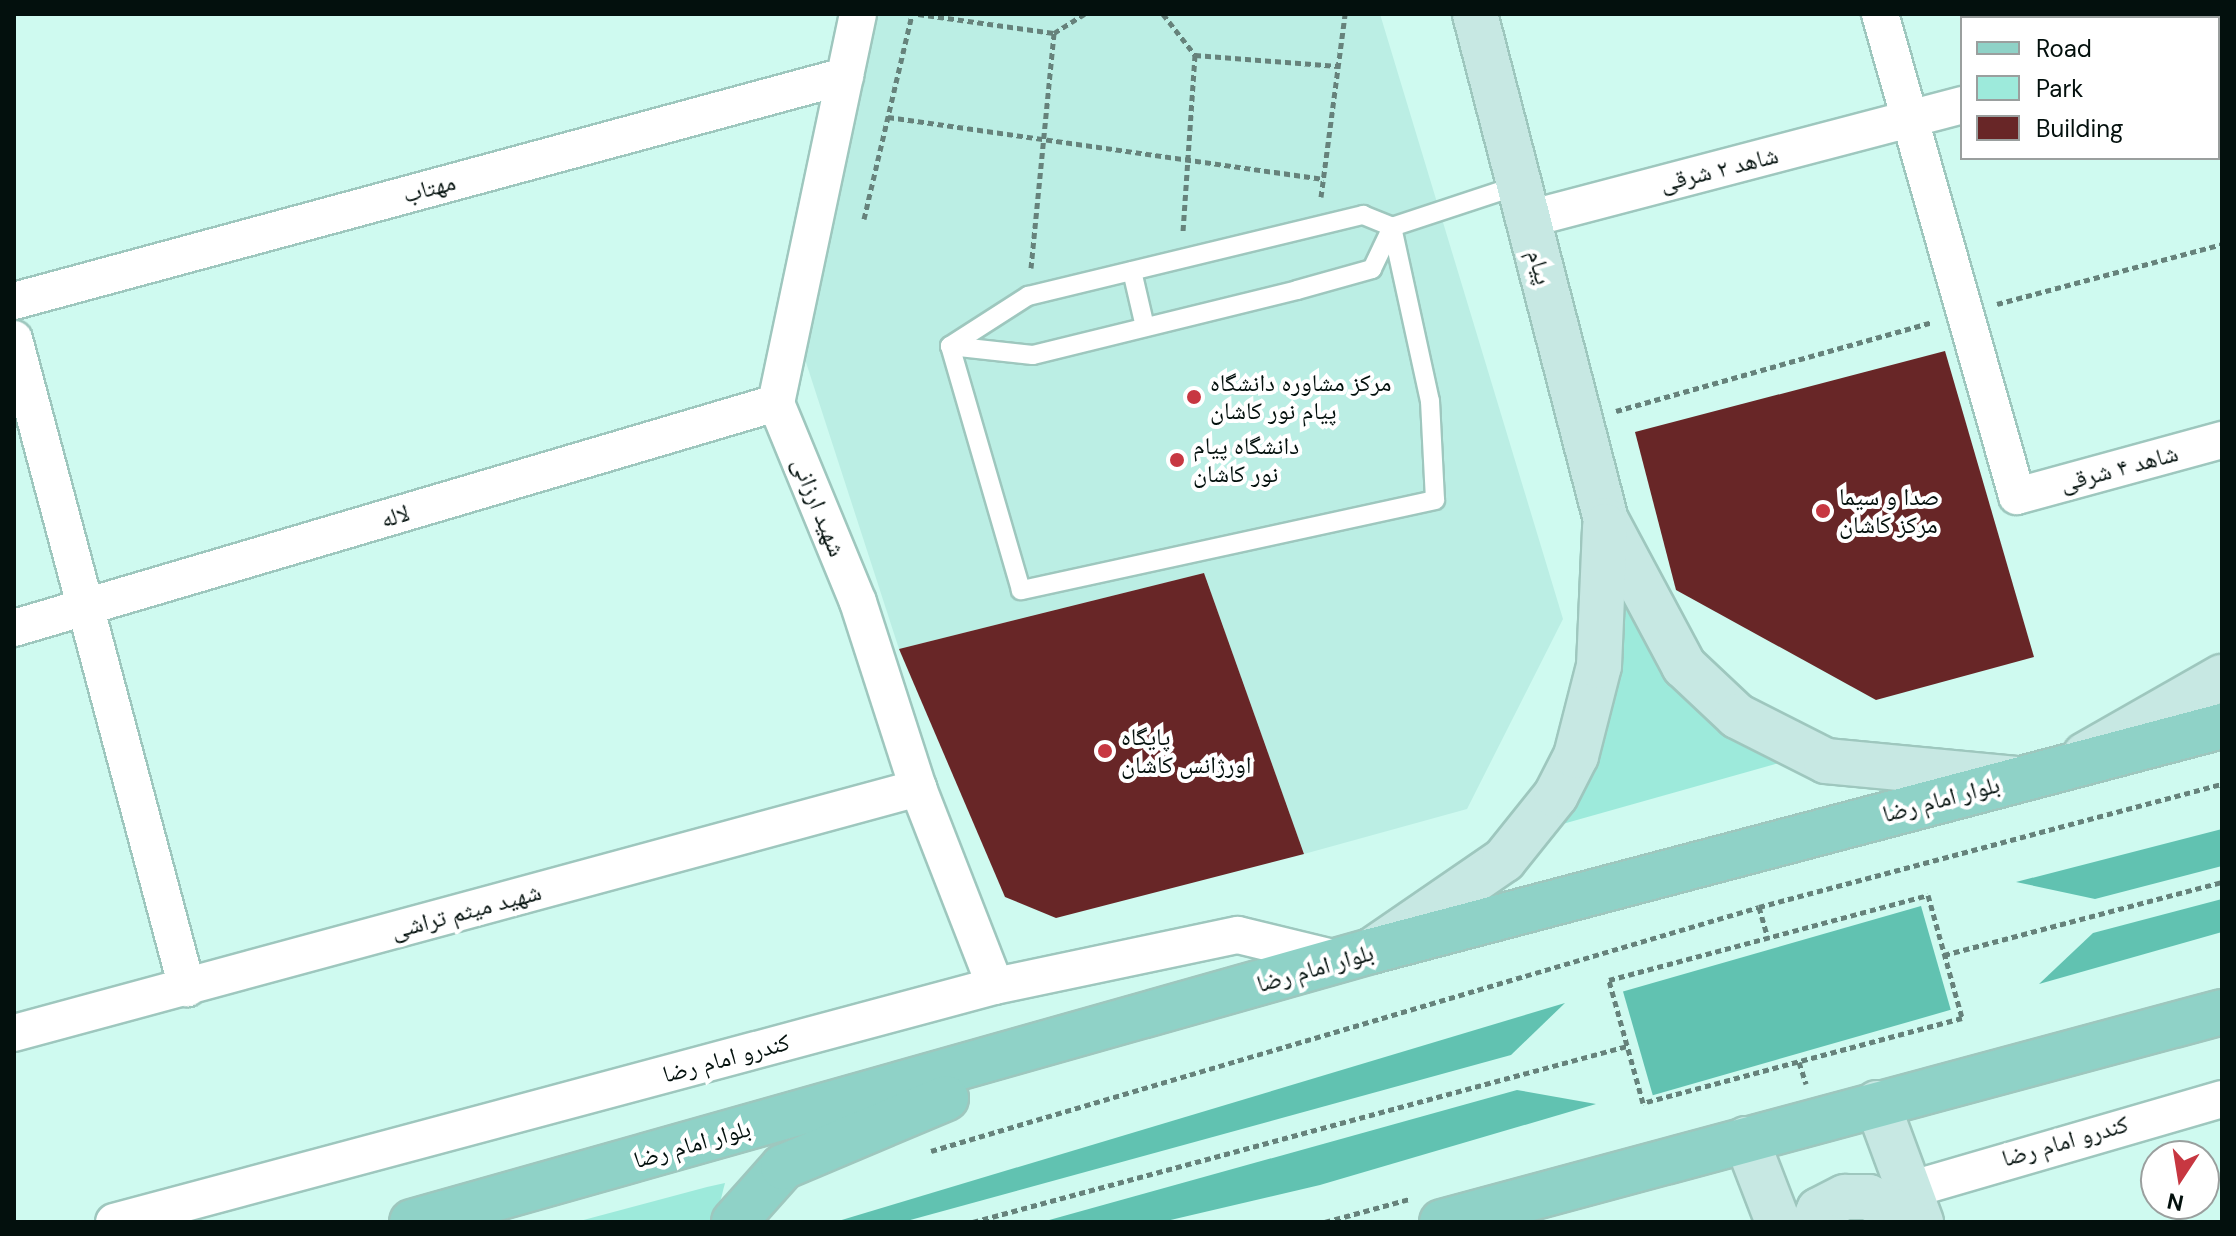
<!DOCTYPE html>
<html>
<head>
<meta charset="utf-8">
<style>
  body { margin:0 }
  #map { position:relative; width:2236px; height:1236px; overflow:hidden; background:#cffaf0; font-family:"DM Sans","Noto Naskh Arabic",sans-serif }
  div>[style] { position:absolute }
  .built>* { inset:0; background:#bbeee4 }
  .green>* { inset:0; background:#9deadb }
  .forest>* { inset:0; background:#61c2b1; transform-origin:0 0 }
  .building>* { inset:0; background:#682627 }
  .path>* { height:5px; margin-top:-2.5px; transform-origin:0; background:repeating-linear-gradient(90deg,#66827b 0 6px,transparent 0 10px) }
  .roads { filter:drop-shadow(2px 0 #9ec7be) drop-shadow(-2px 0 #9ec7be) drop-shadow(0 2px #9ec7be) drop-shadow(0 -2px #9ec7be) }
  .lane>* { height:18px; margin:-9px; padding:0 9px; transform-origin:9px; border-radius:9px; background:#fff }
  .street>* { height:36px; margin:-18px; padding:0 18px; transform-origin:18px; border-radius:18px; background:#fff }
  .secondary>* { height:44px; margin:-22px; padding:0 22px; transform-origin:22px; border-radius:22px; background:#c7e8e3 }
  .primary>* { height:44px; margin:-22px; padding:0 22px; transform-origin:22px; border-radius:22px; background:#8fd2c7 }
  .dots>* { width:22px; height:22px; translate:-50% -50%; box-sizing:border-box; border:4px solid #fff; border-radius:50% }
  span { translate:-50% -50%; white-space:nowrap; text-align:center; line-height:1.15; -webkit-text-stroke:8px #fff; paint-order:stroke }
  .street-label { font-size:24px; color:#03100d }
  .poi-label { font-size:24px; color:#03100d }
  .left { translate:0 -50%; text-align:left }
  .frame { position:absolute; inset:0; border:16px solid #03100d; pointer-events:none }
  .legend { position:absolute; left:1960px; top:16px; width:260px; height:144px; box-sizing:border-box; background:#fff; border:2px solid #9a9f9e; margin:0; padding:10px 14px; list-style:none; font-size:24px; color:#03100d }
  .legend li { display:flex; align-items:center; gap:16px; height:40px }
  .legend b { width:40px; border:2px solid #9a9f9e }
  .north { position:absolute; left:2140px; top:1140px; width:80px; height:80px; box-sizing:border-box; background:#fff; border:2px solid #9a9f9e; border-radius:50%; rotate:192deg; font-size:22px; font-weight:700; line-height:32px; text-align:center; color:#03100d }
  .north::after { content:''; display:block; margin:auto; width:28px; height:36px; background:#c73741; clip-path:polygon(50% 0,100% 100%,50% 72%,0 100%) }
</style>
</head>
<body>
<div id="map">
  <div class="built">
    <i style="clip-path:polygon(872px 14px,1380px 14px,1563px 619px,1467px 809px,1304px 854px,1204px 573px,899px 649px,801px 347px)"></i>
  </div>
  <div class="green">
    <i style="clip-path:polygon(1616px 569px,1734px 735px,1779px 763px,1552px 827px)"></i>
    <i style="clip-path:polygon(725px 1183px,715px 1222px,576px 1222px,707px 1187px)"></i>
  </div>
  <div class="forest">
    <i style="clip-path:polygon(2222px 829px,2222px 866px,2095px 899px,2016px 882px)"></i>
    <i style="clip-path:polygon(2222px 899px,2222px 932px,2039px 984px,2093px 933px)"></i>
    <i style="left:1921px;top:906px;width:108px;height:310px;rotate:74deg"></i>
    <i style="clip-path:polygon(1565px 1003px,1511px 1055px,903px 1222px,835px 1222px)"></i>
    <i style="clip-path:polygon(1517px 1090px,1596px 1104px,1320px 1185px,1162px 1222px,1042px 1222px)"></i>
  </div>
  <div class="building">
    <i style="clip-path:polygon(1945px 351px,2034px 657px,1876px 700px,1676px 590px,1635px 432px)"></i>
    <i style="clip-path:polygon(1204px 573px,1304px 854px,1056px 918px,1005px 897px,899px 649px)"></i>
  </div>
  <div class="path">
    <i style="left:918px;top:14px;width:137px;rotate:8deg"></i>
    <i style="left:1163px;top:14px;width:52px;rotate:52deg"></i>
    <i style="left:1195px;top:55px;width:178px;rotate:93.9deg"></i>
    <i style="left:1195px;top:55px;width:143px;rotate:4.4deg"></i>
    <i style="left:888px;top:117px;width:440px;rotate:8.1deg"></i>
    <i style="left:1321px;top:197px;width:185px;rotate:-82.5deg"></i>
    <i style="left:864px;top:219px;width:211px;rotate:-76.8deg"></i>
    <i style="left:1031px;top:268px;width:236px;rotate:-84.4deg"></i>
    <i style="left:1054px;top:33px;width:36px;rotate:-32deg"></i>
    <i style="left:1997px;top:304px;width:233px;rotate:-14.9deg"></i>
    <i style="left:1616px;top:411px;width:329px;rotate:-15.7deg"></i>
    <i style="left:1928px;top:895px;width:128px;rotate:74.5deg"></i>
    <i style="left:1962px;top:1018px;width:330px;rotate:165.1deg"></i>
    <i style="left:1643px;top:1103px;width:128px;rotate:-105.5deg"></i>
    <i style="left:1609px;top:980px;width:330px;rotate:-14.9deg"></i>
    <i style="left:1759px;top:907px;width:32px;rotate:74deg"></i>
    <i style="left:1944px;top:955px;width:287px;rotate:-14.7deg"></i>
    <i style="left:1799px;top:1062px;width:23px;rotate:72deg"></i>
    <i style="left:931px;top:1151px;width:863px;rotate:-16.42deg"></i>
    <i style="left:1759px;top:907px;width:479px;rotate:-14.9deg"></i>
    <i style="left:973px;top:1222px;width:677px;rotate:-15.06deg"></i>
    <i style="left:1325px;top:1222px;width:87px;rotate:-15.3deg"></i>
  </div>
  <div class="roads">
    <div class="lane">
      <i style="left:1392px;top:227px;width:178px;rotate:77.7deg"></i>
      <i style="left:1430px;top:401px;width:99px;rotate:87.1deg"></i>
      <i style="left:1435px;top:500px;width:424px;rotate:167.7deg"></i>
      <i style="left:1021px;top:590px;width:254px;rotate:-106.2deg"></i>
      <i style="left:950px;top:346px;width:93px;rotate:-32.7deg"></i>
      <i style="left:1028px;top:296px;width:345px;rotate:-13.6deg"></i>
      <i style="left:1363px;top:215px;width:31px;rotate:22deg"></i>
      <i style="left:1392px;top:227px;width:134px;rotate:-18.3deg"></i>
      <i style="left:1132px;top:271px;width:57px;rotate:76.9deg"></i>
      <i style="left:950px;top:346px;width:83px;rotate:6.2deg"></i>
      <i style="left:1033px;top:355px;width:272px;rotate:-13.8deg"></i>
      <i style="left:1297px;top:290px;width:78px;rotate:-15.6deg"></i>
      <i style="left:1372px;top:269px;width:47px;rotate:-64.5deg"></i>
    </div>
    <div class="street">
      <i style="left:858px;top:14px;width:398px;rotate:101.9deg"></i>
      <i style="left:776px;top:403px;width:215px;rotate:67.6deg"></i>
      <i style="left:858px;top:602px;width:195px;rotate:72.1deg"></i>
      <i style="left:918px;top:788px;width:212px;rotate:68.7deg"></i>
      <i style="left:1880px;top:14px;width:501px;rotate:74.13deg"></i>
      <i style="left:2017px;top:496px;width:213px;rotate:-15.3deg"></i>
      <i style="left:2218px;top:33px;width:4px;rotate:-14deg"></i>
      <i style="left:1528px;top:219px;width:449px;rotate:-14.7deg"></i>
      <i style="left:14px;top:301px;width:861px;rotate:-15.15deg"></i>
      <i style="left:14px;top:339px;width:672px;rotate:75.07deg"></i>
      <i style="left:14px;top:628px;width:795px;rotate:-16.45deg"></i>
      <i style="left:14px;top:1033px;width:937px;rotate:-15.16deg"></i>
      <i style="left:1909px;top:1190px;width:326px;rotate:-16.2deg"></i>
      <i style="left:114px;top:1222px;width:912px;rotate:-15deg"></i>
      <i style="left:995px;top:986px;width:248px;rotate:-11.9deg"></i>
      <i style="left:1238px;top:935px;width:106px;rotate:13.6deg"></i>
    </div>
    <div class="secondary">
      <i style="left:1475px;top:14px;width:523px;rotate:75.49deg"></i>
      <i style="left:1606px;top:520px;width:166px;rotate:61.9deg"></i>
      <i style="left:1684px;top:666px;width:73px;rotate:43.3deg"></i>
      <i style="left:1737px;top:716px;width:100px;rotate:26.8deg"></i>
      <i style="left:1826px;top:761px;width:191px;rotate:5.4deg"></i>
      <i style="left:2085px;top:755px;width:158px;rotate:-29.7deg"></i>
      <i style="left:1373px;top:950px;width:159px;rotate:-34.5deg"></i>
      <i style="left:1504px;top:860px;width:83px;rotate:-51.3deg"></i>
      <i style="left:1556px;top:795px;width:44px;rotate:-62.9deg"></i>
      <i style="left:1576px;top:756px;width:93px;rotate:-75.7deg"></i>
      <i style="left:1599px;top:666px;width:140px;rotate:-87.5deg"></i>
      <i style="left:1877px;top:1103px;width:127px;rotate:69.7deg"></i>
      <i style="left:1746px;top:1139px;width:89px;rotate:68.9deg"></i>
      <i style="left:1814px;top:1222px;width:13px;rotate:-67deg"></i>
      <i style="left:1819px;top:1210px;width:29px;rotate:-27deg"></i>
      <i style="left:1845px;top:1197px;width:24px"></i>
      <i style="left:1869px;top:1197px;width:48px;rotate:31.4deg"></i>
    </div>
    <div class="primary">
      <i style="left:412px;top:1222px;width:997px;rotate:-15.78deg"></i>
      <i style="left:1371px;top:951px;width:880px;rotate:-14.81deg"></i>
      <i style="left:734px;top:1222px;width:74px;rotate:-48.3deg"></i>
      <i style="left:783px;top:1167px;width:177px;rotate:-22.9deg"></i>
      <i style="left:1442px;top:1222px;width:808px;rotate:-15.07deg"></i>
    </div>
  </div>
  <div class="dots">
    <i style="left:1194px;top:397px;background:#c73741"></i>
    <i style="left:1177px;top:460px;background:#c73741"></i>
    <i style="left:1823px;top:511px;background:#c73741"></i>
    <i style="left:1105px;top:751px;background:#c73741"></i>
  </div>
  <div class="street-label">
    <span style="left:1719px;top:169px;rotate:-14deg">شاهد ۲ شرقی</span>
    <span style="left:429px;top:188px;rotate:-15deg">مهتاب</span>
    <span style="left:1540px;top:267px;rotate:75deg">پیام</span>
    <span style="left:2119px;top:468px;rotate:-15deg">شاهد ۴ شرقی</span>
    <span style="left:819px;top:507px;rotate:68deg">شهید ارزانی</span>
    <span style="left:395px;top:516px;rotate:-17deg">لاله</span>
    <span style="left:1941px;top:799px;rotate:-15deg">بلوار امام رضا</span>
    <span style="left:466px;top:911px;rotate:-15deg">شهید میثم تراشی</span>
    <span style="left:1315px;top:968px;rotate:-16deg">بلوار امام رضا</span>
    <span style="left:726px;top:1058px;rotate:-15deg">کندرو امام رضا</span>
    <span style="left:2065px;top:1141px;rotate:-16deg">کندرو امام رضا</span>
    <span style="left:692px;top:1144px;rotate:-16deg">بلوار امام رضا</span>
  </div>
  <div class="poi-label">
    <span class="left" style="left:1210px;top:397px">مرکز مشاوره دانشگاه<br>پیام نور کاشان</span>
    <span class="left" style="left:1193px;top:460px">دانشگاه پیام<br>نور کاشان</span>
    <span class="left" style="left:1839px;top:511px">صدا و سیما<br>مرکز کاشان</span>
    <span class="left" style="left:1121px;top:751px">پایگاه<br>اورژانس کاشان</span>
  </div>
  <div class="frame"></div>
  <ul class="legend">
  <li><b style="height:10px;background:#8fd2c7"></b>Road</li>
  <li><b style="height:22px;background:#9deadb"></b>Park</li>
  <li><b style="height:22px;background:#682627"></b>Building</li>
  </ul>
  <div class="north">N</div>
</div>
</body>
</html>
